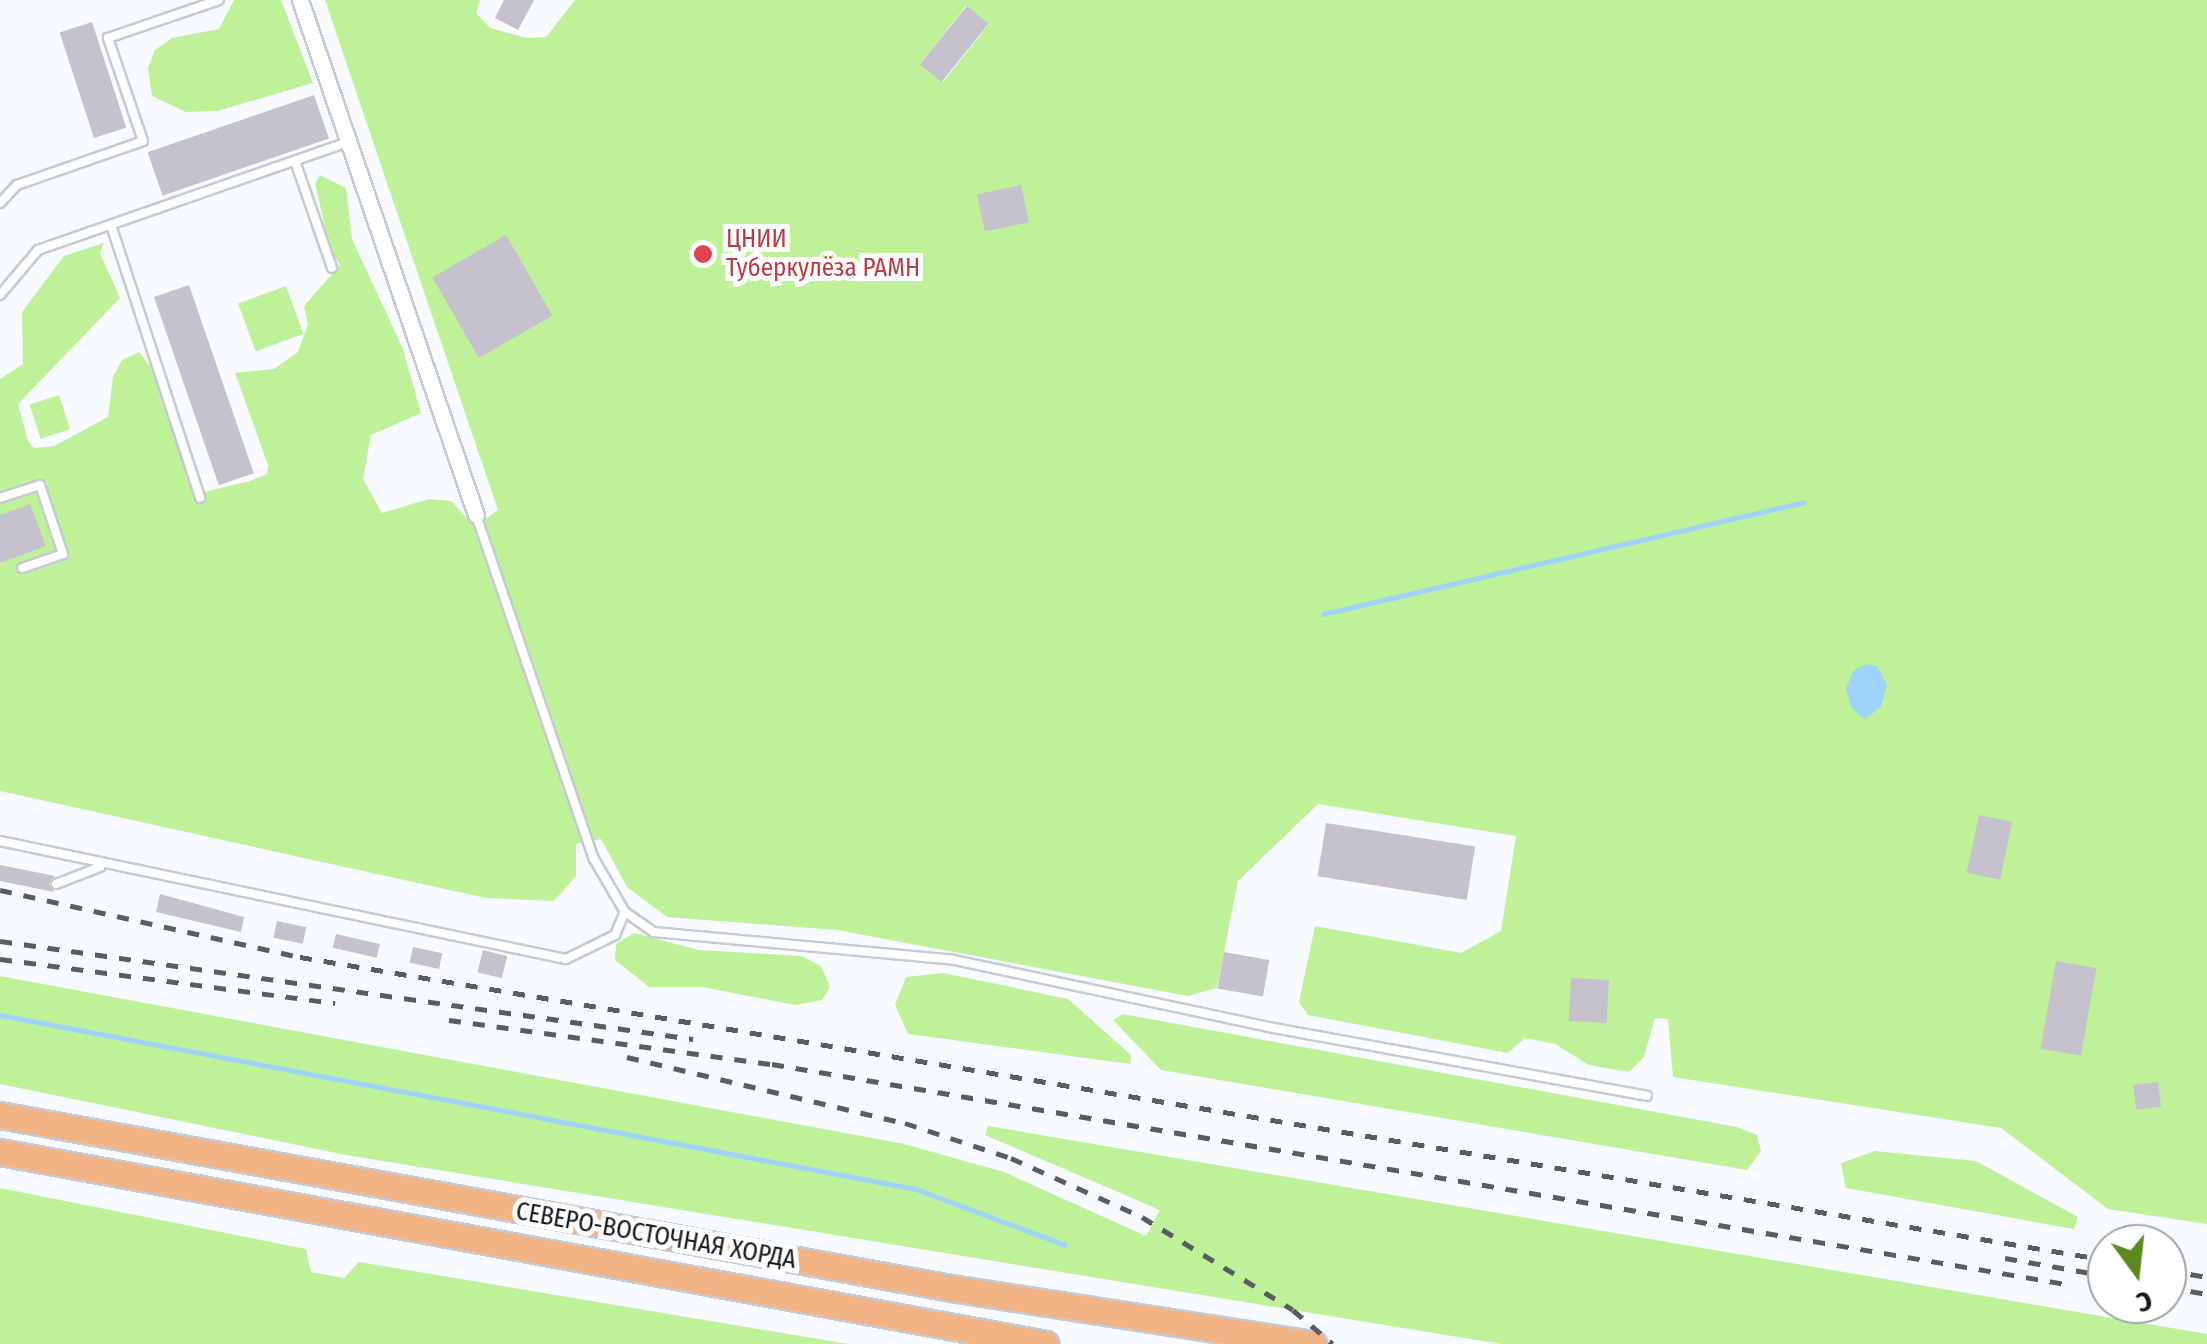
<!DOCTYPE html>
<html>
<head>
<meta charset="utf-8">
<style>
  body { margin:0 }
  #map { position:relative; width:2207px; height:1344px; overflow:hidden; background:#f7fafe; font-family:"Fira Sans Condensed",sans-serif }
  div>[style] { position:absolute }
  .green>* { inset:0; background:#bff198; transform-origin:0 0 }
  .water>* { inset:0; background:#9fd3f9 }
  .stream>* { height:5px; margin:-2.5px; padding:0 2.5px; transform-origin:2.5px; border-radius:2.5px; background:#9fd3f9 }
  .building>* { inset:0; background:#c5c2ce; transform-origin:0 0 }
  .roads { filter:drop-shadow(2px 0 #c5cad4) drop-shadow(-2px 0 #c5cad4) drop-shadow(0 2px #c5cad4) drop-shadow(0 -2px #c5cad4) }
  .lane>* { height:8px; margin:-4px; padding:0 4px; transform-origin:4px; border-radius:4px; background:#fff }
  .street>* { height:15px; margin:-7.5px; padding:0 7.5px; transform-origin:7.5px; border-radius:7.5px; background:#fff }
  .primary>* { height:25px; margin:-12.5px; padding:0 12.5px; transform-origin:12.5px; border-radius:12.5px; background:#f2b485 }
  .rail>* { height:5px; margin-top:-2.5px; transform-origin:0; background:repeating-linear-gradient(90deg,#595c60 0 12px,transparent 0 24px) }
  .dots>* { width:28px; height:28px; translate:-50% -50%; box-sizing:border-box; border:5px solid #fff; border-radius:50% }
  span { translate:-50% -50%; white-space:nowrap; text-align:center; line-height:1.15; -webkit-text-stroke:10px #fff; paint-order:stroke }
  .health-label { font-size:25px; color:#be3a42 }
  .left { translate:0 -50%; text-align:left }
  .street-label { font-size:25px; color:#15171b }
  .north { position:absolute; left:2087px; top:1224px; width:100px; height:100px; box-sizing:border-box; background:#fff; border:2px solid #a1a2a4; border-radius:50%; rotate:165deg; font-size:28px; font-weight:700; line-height:40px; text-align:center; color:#15171b }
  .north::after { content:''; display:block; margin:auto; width:35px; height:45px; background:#5b8b1f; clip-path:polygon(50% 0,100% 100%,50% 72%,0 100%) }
</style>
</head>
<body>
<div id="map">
  <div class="green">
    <i style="clip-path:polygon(234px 0,281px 0,313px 83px,217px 111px,186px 112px,152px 96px,148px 68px,155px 50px,172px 38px,219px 29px)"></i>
    <i style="clip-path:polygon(evenodd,325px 0,480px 0,476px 13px,490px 28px,527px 38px,546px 37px,575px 0,2207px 0,2207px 1224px,2108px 1209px,2001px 1128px,1673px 1077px,1668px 1019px,1655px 1018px,1644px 1057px,1629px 1072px,1589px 1065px,1555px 1044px,1525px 1038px,1508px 1053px,1308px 1015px,1299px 1002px,1315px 926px,1461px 953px,1501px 931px,1516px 836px,1318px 804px,1238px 881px,1217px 988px,1188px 996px,837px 930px,667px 917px,627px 887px,601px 839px,576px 844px,576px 876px,554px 901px,486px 898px,0 791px,0 379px,23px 364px,22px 312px,64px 256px,104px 243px,100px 253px,120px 298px,18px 404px,28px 441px,34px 448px,54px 446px,108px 417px,113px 377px,122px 360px,139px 352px,157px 375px,192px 488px,200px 493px,250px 481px,267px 474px,268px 465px,235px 373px,274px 369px,298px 352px,308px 324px,304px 306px,340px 265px,330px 249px,315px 183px,320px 175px,346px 188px,352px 239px,403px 349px,421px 413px,371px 435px,363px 479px,382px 513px,429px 499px,451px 501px,475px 527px,498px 510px,325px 0,966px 6px,989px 24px,943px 82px,920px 64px,966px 6px)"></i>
    <i style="left:286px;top:286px;width:51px;height:51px;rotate:70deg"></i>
    <i style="left:59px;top:395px;width:36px;height:31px;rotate:72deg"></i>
    <i style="clip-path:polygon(634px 933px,699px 950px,802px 956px,821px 966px,830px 987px,822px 1000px,795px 1005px,702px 987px,649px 987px,615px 960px,616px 944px)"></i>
    <i style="clip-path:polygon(943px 973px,1068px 999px,1131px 1055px,1130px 1064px,908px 1034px,895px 1005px,906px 977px)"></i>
    <i style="clip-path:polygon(0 976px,904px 1144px,1004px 1172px,1146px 1236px,1160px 1210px,985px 1135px,988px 1126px,2207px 1334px,2207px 1344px,1501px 1344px,346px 1155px,0 1084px)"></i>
    <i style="clip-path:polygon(1123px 1014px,1737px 1127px,1757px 1135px,1761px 1151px,1747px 1170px,1161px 1070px,1113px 1020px)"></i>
    <i style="clip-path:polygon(1875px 1151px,1976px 1161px,2078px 1217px,2074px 1229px,1846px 1188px,1841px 1163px)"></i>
    <i style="clip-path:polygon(0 1188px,306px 1249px,311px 1272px,344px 1278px,359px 1262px,848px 1344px,0 1344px)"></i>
  </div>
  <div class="water">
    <i style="clip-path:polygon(1866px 664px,1877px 666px,1887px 685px,1881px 707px,1865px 719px,1852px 709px,1846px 689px,1853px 671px)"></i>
  </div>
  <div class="stream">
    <i style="left:1323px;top:614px;width:493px;rotate:-13.1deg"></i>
    <i style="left:0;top:1015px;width:932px;rotate:10.76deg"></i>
    <i style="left:916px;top:1189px;width:159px;rotate:20.6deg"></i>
  </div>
  <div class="building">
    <i style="clip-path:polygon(504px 0,534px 0,518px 30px,495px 18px)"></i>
    <i style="left:967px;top:6px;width:28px;height:75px;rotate:39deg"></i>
    <i style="left:92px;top:22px;width:111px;height:34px;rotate:72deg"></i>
    <i style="left:314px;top:95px;width:46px;height:176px;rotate:71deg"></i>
    <i style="left:1021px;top:185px;width:38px;height:45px;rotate:78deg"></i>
    <i style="left:506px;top:235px;width:93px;height:85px;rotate:60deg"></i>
    <i style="left:189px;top:285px;width:199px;height:37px;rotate:71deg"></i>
    <i style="clip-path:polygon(30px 504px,46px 546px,0 563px,0 515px)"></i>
    <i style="left:1979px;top:815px;width:34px;height:59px;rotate:12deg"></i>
    <i style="left:1326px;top:823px;width:151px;height:54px;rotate:9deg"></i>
    <i style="clip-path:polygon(0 865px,55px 876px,49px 884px,54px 892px,0 881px)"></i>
    <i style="clip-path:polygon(160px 894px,244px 917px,241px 932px,156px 912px)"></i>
    <i style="left:277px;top:921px;width:30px;height:17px;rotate:12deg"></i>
    <i style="left:336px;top:934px;width:45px;height:14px;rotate:13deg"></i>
    <i style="left:413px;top:947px;width:30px;height:16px;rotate:12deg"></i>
    <i style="left:483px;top:950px;width:25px;height:23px;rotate:14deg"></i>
    <i style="left:1224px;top:952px;width:46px;height:37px;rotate:10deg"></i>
    <i style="left:2056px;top:961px;width:41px;height:89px;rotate:10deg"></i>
    <i style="left:1571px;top:978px;width:38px;height:43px;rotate:3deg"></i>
    <i style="left:2158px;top:1082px;width:25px;height:25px;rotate:83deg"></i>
  </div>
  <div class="roads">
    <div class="lane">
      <i style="left:295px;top:161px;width:113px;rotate:70.9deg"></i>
      <i style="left:0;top:203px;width:25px;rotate:-47deg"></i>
      <i style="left:17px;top:185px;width:133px;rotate:-19.2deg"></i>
      <i style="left:143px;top:141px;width:109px;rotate:-108.8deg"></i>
      <i style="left:108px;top:38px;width:117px;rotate:-18.9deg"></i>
      <i style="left:111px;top:225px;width:287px;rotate:71.9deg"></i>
      <i style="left:0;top:295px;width:59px;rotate:-49.8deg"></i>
      <i style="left:38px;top:250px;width:329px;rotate:-19.2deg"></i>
      <i style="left:0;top:498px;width:42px;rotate:-18deg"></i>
      <i style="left:40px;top:485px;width:73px;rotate:71.6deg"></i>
      <i style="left:63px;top:554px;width:43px;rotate:161.1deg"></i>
      <i style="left:476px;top:515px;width:364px;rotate:71.1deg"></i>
      <i style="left:594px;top:859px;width:61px;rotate:59.7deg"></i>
      <i style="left:625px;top:912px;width:35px;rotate:35deg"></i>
      <i style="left:654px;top:932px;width:301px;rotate:5.3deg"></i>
      <i style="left:954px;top:960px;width:321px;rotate:12deg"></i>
      <i style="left:1268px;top:1027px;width:385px;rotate:10.3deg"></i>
      <i style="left:0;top:841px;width:578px;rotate:11.78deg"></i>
      <i style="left:566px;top:959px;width:55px;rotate:-26.1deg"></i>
      <i style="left:615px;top:935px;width:25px;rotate:-67deg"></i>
      <i style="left:56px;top:884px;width:47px;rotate:-21.1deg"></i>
    </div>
    <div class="street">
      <i style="left:300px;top:0;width:544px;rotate:71.13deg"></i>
    </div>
    <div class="primary">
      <i style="left:0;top:1115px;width:967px;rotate:10.31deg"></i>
      <i style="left:951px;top:1288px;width:367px;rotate:8.8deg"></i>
      <i style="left:0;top:1152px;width:1063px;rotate:10.4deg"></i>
    </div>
  </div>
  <div class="rail">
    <i style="left:0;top:890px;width:307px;rotate:12.6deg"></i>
    <i style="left:300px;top:957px;width:1832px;rotate:9.52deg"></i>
    <i style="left:0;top:941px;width:700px;rotate:8.05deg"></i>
    <i style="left:0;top:959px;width:338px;rotate:7.5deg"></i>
    <i style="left:449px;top:1020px;width:326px;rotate:7.8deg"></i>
    <i style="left:772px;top:1064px;width:1319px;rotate:9.65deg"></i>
    <i style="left:627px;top:1057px;width:286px;rotate:13.4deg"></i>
    <i style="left:905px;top:1123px;width:112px;rotate:18.3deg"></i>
    <i style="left:1011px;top:1158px;width:144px;rotate:24.2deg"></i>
    <i style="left:1142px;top:1217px;width:177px;rotate:31.6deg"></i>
    <i style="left:1293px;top:1310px;width:52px;rotate:40.4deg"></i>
    <i style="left:2005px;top:1258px;width:104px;rotate:10deg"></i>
    <i style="left:2167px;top:1270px;width:41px;rotate:9.9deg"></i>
    <i style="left:2167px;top:1287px;width:41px;rotate:9.9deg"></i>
  </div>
  <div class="dots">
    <i style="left:703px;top:254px;background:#e0444e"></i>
  </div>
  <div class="health-label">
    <span class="left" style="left:726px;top:254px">ЦНИИ<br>Туберкулёза РАМН</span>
  </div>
  <div class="street-label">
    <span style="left:656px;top:1236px;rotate:10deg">СЕВЕРО-ВОСТОЧНАЯ ХОРДА</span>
  </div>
  <div class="north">С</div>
</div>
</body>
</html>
